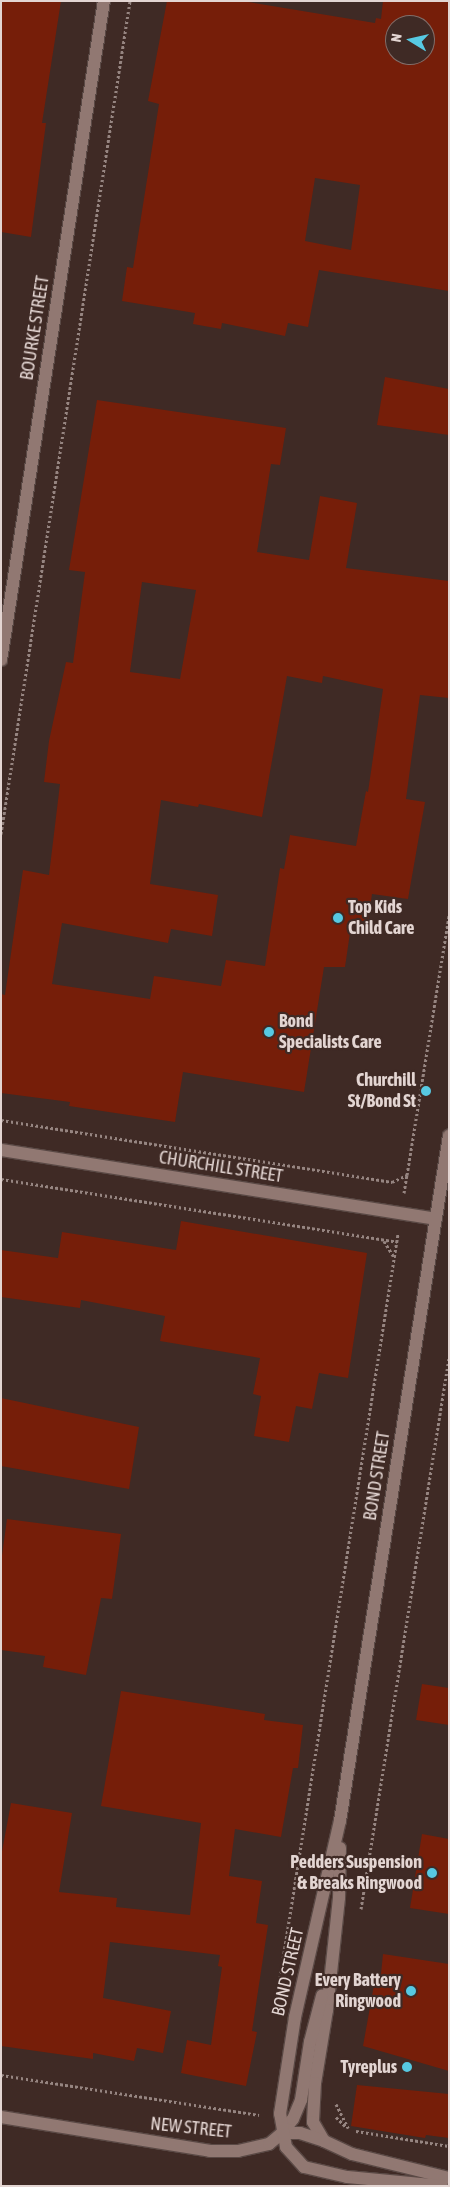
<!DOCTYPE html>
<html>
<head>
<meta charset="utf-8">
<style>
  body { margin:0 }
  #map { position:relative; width:450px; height:2187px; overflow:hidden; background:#3f2a25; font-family:"Asap Condensed",sans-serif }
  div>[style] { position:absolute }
  .building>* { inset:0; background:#761e09 }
  .path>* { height:3px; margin-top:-1.5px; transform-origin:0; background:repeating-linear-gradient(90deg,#968581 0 2.5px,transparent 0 5px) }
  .roads { filter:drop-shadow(1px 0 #5a4945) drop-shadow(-1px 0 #5a4945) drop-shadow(0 1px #5a4945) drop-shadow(0 -1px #5a4945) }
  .minor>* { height:12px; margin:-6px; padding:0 6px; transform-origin:6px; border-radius:6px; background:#917872 }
  .tertiary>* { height:12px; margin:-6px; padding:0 6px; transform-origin:6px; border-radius:6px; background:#917872 }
  .dots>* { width:14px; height:14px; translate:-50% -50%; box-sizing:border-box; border:2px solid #3f2a25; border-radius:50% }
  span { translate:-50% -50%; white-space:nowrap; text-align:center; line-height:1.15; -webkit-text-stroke:4.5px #3f2a25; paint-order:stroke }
  .street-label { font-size:18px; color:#e3d5d2 }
  .poi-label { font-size:18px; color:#e3d5d2; font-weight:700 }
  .left { translate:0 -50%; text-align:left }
  .right { translate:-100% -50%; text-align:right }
  .frame { position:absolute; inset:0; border:2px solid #e3d5d2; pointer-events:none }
  .north { position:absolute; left:385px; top:15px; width:50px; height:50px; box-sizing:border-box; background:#3f2a25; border:1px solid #816e6a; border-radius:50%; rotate:279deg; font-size:14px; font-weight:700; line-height:20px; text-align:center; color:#e3d5d2 }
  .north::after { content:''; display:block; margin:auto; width:18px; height:22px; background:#57c9e2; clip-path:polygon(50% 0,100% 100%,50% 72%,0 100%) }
</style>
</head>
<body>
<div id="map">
  <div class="building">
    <i style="clip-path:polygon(1px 1px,61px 1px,42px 123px,46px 123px,31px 237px,1px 232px)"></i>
    <i style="clip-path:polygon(evenodd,167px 1px,242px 1px,375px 23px,376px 18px,381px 19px,383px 1px,449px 1px,449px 291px,319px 270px,308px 327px,288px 323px,285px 336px,222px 323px,221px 329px,193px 324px,195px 313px,122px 301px,127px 267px,133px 268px,159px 104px,148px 101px,167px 1px,395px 25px,425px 25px,425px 55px,395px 55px,395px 25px,167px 1px,315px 178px,360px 185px,351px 250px,305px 241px,315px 178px)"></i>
    <i style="clip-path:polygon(385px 377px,449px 389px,449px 435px,377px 425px)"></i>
    <i style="clip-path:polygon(evenodd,97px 400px,286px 428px,280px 465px,271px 464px,257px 552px,309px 560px,320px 496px,357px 503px,346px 568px,449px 581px,449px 698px,420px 695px,406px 799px,425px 802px,408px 899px,372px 894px,368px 922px,352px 919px,345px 967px,324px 967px,304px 1092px,183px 1072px,175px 1122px,69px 1106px,70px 1102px,1px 1093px,1px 994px,5px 995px,23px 870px,49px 875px,60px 784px,44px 782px,49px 741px,66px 662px,73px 663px,85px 572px,69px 570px,97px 400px,142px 582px,196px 590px,180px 679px,130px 672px,142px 582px,97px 400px,287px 676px,322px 683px,323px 676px,383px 689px,368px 792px,366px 791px,356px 846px,290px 835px,284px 869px,280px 868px,265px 966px,226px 960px,221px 986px,154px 976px,150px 999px,52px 984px,62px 923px,168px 943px,171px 929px,212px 936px,218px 895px,150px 884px,161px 800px,198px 807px,199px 804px,262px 817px,287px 676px)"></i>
    <i style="clip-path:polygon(181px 1221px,367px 1253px,348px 1378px,319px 1373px,312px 1409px,296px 1406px,289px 1442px,254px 1436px,261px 1396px,253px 1394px,260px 1358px,160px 1341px,165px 1316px,81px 1300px,80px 1308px,1px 1297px,1px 1250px,58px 1258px,62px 1232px,176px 1250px)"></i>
    <i style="clip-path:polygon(1px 1398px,139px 1427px,129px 1489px,1px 1466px)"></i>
    <i style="clip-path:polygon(7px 1519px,121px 1534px,112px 1599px,101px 1598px,86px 1675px,43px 1667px,45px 1656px,1px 1650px,1px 1563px)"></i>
    <i style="clip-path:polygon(422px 1684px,449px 1688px,449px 1725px,416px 1720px)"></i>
    <i style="clip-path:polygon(121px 1691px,265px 1714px,264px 1720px,303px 1725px,298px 1768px,293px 1768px,281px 1837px,235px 1829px,229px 1876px,262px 1881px,256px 1923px,268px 1925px,252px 2031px,257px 2032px,246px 2086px,181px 2073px,187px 2040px,211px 2045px,222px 1967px,218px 1966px,220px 1955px,110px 1942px,103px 1998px,171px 2011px,163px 2053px,137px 2048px,134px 2061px,93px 2053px,93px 2059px,1px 2046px,1px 1857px,11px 1803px,72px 1813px,59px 1892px,117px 1898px,116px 1907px,190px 1915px,201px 1823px,101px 1806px)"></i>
    <i style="clip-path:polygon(422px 1834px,449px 1839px,449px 1914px,410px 1908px)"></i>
    <i style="clip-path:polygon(383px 1954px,449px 1964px,449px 2071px,363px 2046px,376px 1974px,381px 1974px)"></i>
    <i style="clip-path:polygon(357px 2085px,449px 2094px,449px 2138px,426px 2135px,425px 2138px,351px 2126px)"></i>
  </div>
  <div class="path">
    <i style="left:1px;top:834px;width:843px;rotate:-81.2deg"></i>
    <i style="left:1px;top:1120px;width:396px;rotate:9deg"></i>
    <i style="left:392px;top:1182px;width:17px;rotate:-25deg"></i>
    <i style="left:407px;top:1175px;width:263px;rotate:-80.8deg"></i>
    <i style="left:1px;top:1179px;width:401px;rotate:9deg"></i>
    <i style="left:404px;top:1193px;width:18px;rotate:-81deg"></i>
    <i style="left:384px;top:1241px;width:19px;rotate:58deg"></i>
    <i style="left:361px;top:1909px;width:558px;rotate:-80.93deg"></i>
    <i style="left:280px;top:1978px;width:753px;rotate:-80.99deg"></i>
    <i style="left:1px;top:2075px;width:261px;rotate:8.8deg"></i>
    <i style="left:336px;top:2104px;width:27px;rotate:63deg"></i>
    <i style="left:336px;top:2117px;width:14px;rotate:45deg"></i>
    <i style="left:356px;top:2131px;width:94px;rotate:9.2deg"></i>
  </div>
  <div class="roads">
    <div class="minor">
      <i style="left:1px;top:660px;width:667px;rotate:-81.12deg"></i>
      <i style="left:1px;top:1150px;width:440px;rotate:9deg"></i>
      <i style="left:1px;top:2117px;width:212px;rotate:9.2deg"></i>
      <i style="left:210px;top:2151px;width:28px"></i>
      <i style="left:238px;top:2151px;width:32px;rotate:-13deg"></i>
      <i style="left:269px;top:2144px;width:17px;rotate:-40deg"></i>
    </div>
    <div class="tertiary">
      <i style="left:340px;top:1848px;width:50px;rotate:91.1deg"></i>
      <i style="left:339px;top:1898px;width:113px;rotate:96.1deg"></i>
      <i style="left:327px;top:2010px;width:74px;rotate:99.3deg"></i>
      <i style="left:315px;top:2083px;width:39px;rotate:93deg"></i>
      <i style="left:313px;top:2122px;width:22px;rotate:60deg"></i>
      <i style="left:324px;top:2141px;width:31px;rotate:25deg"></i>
      <i style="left:352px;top:2154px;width:100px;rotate:13.9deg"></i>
      <i style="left:282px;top:2133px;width:18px;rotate:-52deg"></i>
      <i style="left:293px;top:2119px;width:21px;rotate:-67deg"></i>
      <i style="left:301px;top:2100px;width:59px;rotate:-81.2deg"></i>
      <i style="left:310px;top:2042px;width:48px;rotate:-75.4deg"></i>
      <i style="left:282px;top:2133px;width:18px"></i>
      <i style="left:300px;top:2133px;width:25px;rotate:18deg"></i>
      <i style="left:442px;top:2186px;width:95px;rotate:-174.6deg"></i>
      <i style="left:347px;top:2177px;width:44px;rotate:-166.9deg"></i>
      <i style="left:304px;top:2167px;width:27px;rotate:-132deg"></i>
      <i style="left:286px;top:2147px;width:34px;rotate:-100deg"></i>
      <i style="left:280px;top:2114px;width:98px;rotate:-81.2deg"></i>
      <i style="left:295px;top:2017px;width:201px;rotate:-77.1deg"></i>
      <i style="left:340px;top:1821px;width:694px;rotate:-80.96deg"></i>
    </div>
  </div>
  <div class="dots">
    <i style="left:338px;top:918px;background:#57c9e2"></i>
    <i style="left:269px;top:1032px;background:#57c9e2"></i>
    <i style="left:426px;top:1091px;background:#57c9e2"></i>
    <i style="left:432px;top:1873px;background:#57c9e2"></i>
    <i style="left:411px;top:1991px;background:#57c9e2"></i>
    <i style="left:407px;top:2067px;background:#57c9e2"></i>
  </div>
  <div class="street-label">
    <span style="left:35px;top:328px;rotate:-81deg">BOURKE STREET</span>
    <span style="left:221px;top:1167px;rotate:9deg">CHURCHILL STREET</span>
    <span style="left:377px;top:1476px;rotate:-81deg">BOND STREET</span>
    <span style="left:288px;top:1972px;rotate:-77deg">BOND STREET</span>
    <span style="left:191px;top:2128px;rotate:6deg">NEW STREET</span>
  </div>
  <div class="poi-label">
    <span class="left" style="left:348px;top:918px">Top Kids<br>Child Care</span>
    <span class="left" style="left:279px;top:1032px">Bond<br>Specialists Care</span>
    <span class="right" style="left:416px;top:1091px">Churchill<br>St/Bond St</span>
    <span class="right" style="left:422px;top:1873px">Pedders Suspension<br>&amp; Breaks Ringwood</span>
    <span class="right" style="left:401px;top:1991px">Every Battery<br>Ringwood</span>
    <span class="right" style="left:397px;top:2067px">Tyreplus</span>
  </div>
  <div class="frame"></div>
  <div class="north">N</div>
</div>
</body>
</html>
